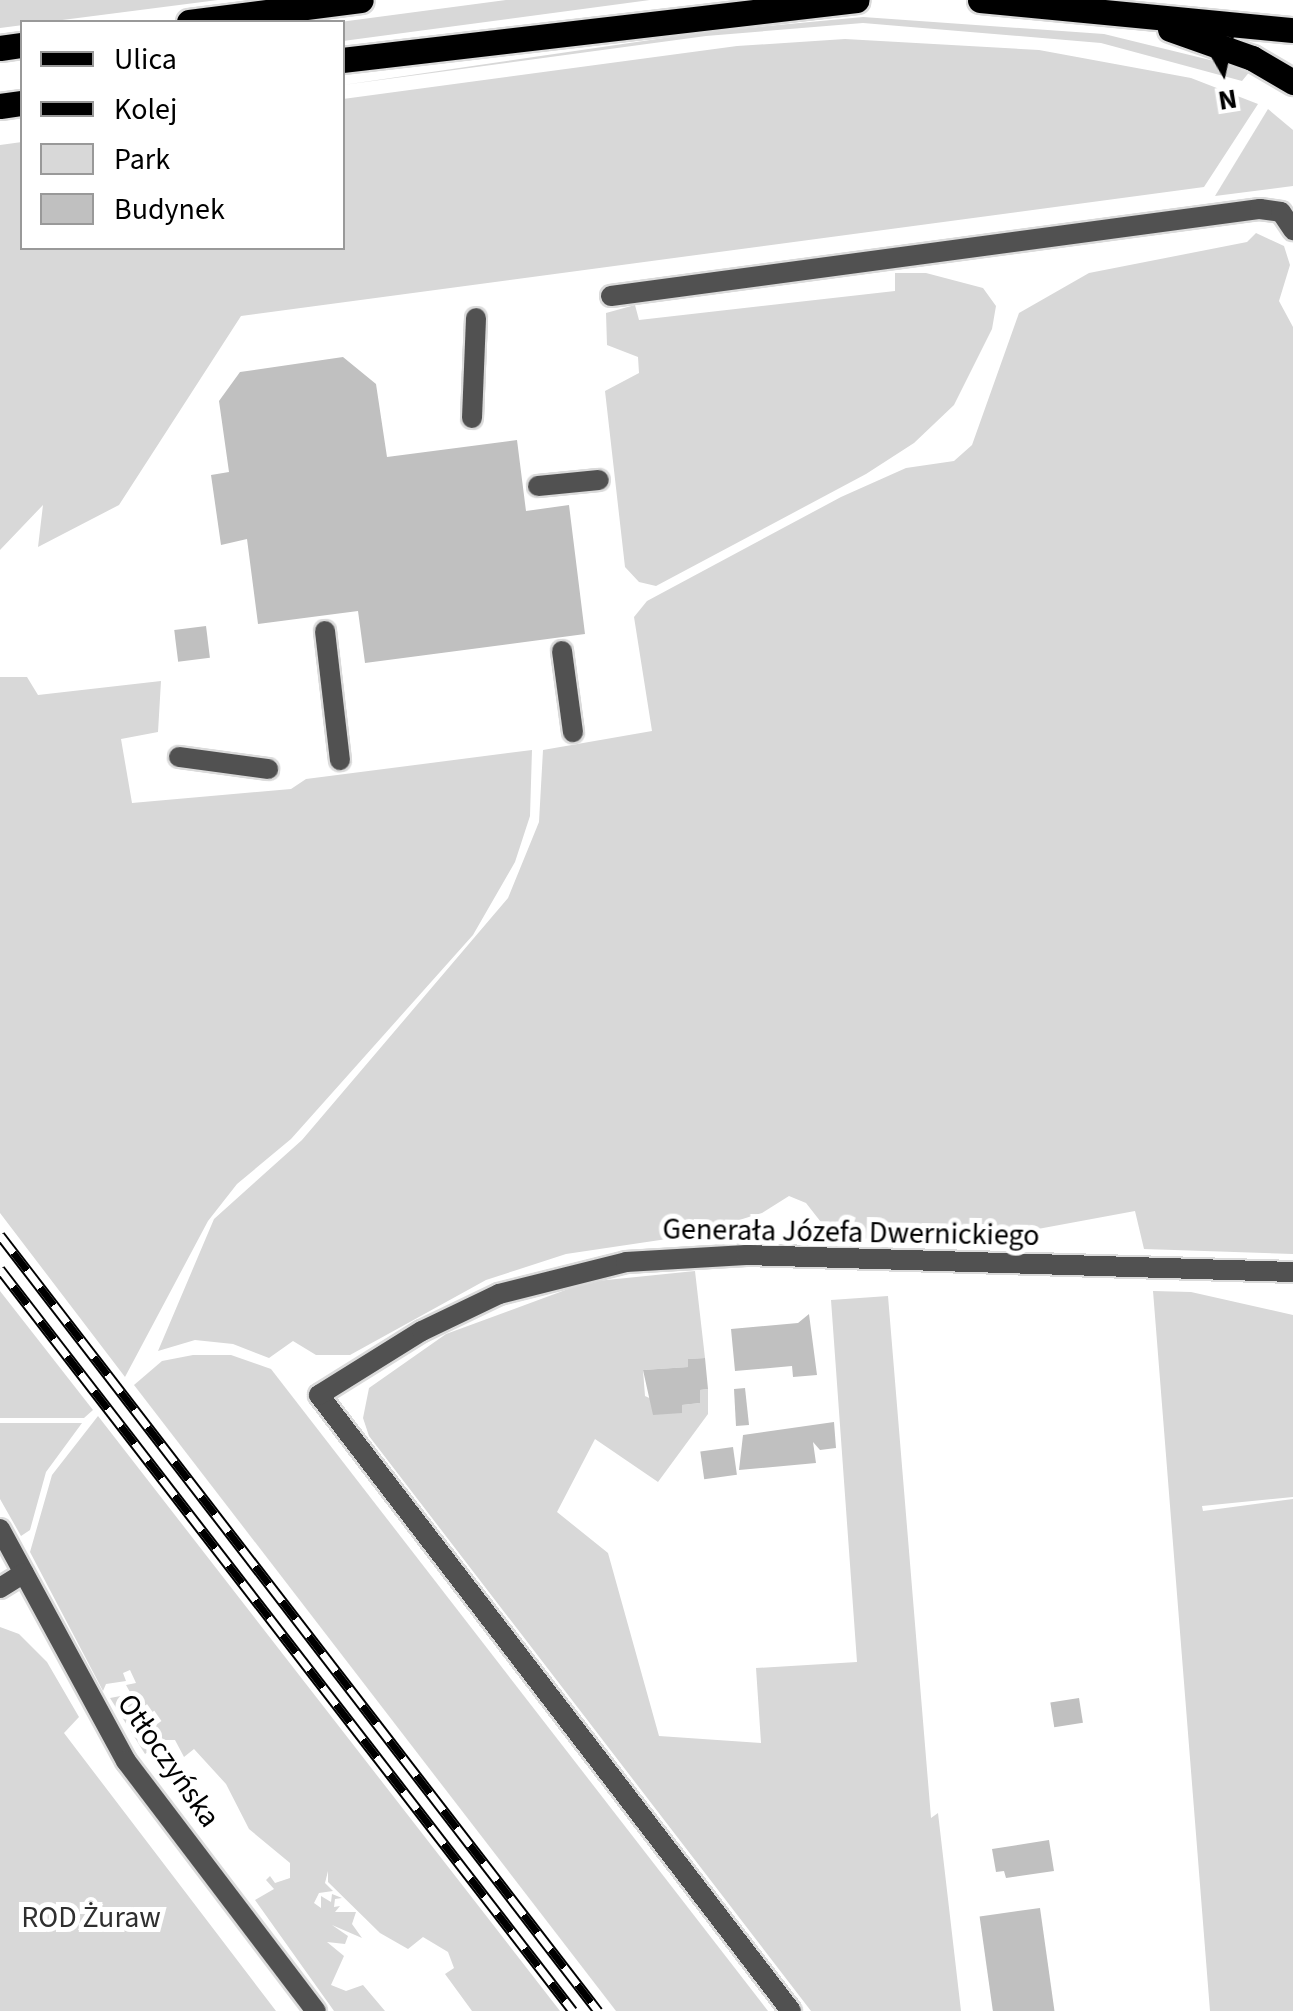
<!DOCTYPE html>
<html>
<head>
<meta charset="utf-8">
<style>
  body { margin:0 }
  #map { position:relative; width:1293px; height:2011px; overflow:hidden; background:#fff; font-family:"Source Sans 3",sans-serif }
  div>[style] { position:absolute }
  .green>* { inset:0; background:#d8d8d8 }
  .building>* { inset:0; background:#c0c0c0; transform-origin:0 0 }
  .roads { filter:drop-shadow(2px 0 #dbdbdb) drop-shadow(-2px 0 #dbdbdb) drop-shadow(0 2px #dbdbdb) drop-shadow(0 -2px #dbdbdb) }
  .service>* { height:20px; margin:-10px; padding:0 10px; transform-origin:10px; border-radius:10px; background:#515151 }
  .minor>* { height:20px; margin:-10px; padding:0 10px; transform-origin:10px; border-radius:10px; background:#515151 }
  .primary>* { height:25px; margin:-12.5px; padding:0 12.5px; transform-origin:12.5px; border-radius:12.5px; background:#000 }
  .rail>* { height:11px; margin-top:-5.5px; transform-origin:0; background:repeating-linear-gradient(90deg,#fff 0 22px,#000 0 44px); box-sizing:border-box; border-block:2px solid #000 }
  span { translate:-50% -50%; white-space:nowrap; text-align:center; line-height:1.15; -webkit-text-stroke:10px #fff; paint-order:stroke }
  .street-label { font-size:30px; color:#000 }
  .park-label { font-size:30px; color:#2f2f2f }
  .legend { position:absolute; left:20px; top:20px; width:325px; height:230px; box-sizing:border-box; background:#fff; border:2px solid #999; margin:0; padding:12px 18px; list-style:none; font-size:30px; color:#000 }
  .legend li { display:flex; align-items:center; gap:20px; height:50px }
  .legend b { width:50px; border:2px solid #999 }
  .north { position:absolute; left:1173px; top:20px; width:100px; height:100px; -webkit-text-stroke:8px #fff; paint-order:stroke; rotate:171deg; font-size:28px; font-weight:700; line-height:40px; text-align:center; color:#000 }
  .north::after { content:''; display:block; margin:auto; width:35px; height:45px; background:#000; clip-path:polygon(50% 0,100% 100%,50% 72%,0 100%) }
</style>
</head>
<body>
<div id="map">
  <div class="green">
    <i style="clip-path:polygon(0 0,218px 0,0 28px)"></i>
    <i style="clip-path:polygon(506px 0,650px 0,343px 41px,340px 22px)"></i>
    <i style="clip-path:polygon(863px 17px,1104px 34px,1251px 70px,1242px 81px,1101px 43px,863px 23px,706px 36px,343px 85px,705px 32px)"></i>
    <i style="clip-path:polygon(845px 39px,1039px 50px,1191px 78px,1258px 104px,1204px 187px,241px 316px,119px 505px,38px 547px,43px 505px,0 550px,0 145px,22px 142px,22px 248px,342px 248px,343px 99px,737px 46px)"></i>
    <i style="clip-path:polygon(1268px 109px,1293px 130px,1293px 186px,1215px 196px)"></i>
    <i style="clip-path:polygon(1256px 233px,1284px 246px,1290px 265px,1279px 301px,1293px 327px,1293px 1254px,1144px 1249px,1135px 1211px,1027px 1231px,835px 1240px,806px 1203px,789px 1196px,762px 1213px,687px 1236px,566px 1254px,486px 1280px,350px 1355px,316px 1355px,293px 1341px,269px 1358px,233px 1344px,195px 1340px,158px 1351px,214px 1219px,302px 1140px,508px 898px,539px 822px,543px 750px,652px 731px,634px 617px,647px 601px,841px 497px,906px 468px,954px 461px,972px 445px,1019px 313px,1089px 273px,1247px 242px)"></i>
    <i style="clip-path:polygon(895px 273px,926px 273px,983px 288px,996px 306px,992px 329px,954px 405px,914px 443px,866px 474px,656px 586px,639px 582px,625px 567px,605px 391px,639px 373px,638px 357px,607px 345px,606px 313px,635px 305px,639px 320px,895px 291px)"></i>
    <i style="clip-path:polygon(0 677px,27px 677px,38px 695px,161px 681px,158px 732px,121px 739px,132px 803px,291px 789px,306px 779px,532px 750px,530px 816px,515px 862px,473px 935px,291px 1139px,237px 1184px,208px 1221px,125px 1377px,0 1213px)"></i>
    <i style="clip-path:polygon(695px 1271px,705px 1358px,688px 1359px,688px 1367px,643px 1370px,645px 1396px,682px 1413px,682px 1405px,700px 1403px,700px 1390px,708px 1389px,708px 1414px,658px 1482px,595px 1439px,557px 1512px,608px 1553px,659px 1736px,761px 1743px,756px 1668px,857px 1662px,831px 1300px,888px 1296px,931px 1818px,938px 1813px,961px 2011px,811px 2011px,369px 1436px,363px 1418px,369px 1388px,446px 1334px,587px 1282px)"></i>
    <i style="clip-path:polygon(0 1291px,93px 1410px,84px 1418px,0 1418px)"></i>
    <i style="clip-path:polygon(1153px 1291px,1191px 1292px,1293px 1315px,1293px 1497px,1202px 1506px,1203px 1511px,1293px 1499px,1293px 2011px,1210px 2011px)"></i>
    <i style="clip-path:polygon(193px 1355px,231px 1355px,271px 1369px,768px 2011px,616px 2011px,134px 1385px,162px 1361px)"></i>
    <i style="clip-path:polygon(98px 1416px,560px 2011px,472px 2011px,445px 1974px,454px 1968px,448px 1952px,423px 1937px,408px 1949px,380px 1933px,328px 1882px,328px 1871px,325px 1883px,333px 1891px,319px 1893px,314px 1903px,321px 1908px,321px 1896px,331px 1902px,332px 1894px,342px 1898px,335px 1899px,334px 1907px,340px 1906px,335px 1912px,356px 1912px,352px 1924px,362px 1938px,332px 1925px,348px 1936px,345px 1944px,327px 1942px,344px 1956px,331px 1985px,346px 1991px,363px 1985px,385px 2011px,334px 2011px,255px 1900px,274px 1889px,266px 1880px,270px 1876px,275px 1883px,290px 1878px,290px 1863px,249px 1829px,226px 1784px,194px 1749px,184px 1757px,175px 1740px,164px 1740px,145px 1754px,110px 1698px,131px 1694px,126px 1685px,136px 1683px,130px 1670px,123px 1673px,126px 1681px,106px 1684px,103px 1691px,30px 1552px,52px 1475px)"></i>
    <i style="clip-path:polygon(0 1423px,82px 1423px,46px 1472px,30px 1530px,21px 1536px,0 1499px)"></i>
    <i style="clip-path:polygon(0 1627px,19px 1634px,47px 1662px,79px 1717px,64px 1733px,276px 2011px,0 2011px)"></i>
  </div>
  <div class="building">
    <i style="clip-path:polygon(343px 357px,376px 384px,387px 457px,517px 440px,526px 511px,569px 505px,585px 634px,365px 663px,358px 611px,258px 624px,247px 539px,221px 545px,211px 475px,229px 472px,219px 401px,240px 372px)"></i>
    <i style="left:206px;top:626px;width:32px;height:32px;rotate:83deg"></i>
    <i style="clip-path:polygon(809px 1314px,817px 1375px,793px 1377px,792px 1366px,735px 1371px,731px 1329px,798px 1323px)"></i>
    <i style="clip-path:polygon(705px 1358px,708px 1389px,700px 1390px,700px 1403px,682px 1405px,682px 1413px,653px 1415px,643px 1370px,688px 1367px,688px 1359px)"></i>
    <i style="clip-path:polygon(745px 1388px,749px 1425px,736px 1426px,734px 1389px)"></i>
    <i style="clip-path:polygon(834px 1422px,836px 1448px,820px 1450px,813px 1442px,816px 1463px,739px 1470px,743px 1435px)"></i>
    <i style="left:733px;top:1447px;width:28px;height:33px;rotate:82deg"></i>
    <i style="left:1079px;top:1698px;width:25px;height:29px;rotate:81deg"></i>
    <i style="clip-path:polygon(1049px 1840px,1054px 1871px,1006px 1878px,1004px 1871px,996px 1872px,992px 1849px)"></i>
    <i style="left:1040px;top:1908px;width:104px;height:61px;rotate:82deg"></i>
  </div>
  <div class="roads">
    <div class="service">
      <i style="left:472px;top:418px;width:100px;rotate:-87.7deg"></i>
      <i style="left:538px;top:486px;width:61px;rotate:-5.6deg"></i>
      <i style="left:325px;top:631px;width:130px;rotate:83.4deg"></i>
      <i style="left:562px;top:651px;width:82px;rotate:82.3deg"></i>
      <i style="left:179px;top:757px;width:90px;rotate:7.7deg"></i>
    </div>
    <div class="minor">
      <i style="left:611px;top:296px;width:655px;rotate:-7.64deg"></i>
      <i style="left:1260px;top:209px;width:21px;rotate:8deg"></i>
      <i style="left:1281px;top:212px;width:22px;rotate:56deg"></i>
      <i style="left:0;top:1529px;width:264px;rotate:61.5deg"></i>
      <i style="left:126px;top:1761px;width:314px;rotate:52.8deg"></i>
      <i style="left:0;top:1588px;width:28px;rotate:-32deg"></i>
      <i style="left:791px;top:2011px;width:776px;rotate:-127.46deg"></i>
      <i style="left:319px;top:1395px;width:121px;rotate:-31.9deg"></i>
      <i style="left:422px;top:1331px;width:85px;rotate:-25.7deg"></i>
      <i style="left:499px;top:1294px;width:131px;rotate:-14.1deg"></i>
      <i style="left:626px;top:1262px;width:120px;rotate:-3.3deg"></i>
      <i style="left:746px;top:1255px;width:547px;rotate:1.78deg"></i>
    </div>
    <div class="primary">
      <i style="left:980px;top:0;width:314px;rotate:5.5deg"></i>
      <i style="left:189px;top:22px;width:173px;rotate:-7.3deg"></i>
      <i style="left:1170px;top:29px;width:87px;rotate:19.5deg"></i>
      <i style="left:1252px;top:58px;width:48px;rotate:30.3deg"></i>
      <i style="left:0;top:48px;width:22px;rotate:-8deg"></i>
      <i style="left:342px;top:60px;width:518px;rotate:-6.65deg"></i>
      <i style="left:0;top:106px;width:22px;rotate:-8deg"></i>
    </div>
  </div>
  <div class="rail">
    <i style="left:0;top:1235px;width:980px;rotate:52.38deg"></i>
    <i style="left:0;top:1269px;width:937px;rotate:52.32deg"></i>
  </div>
  <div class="street-label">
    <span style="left:851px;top:1233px;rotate:1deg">Generała Józefa Dwernickiego</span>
    <span style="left:168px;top:1761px;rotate:55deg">Otłoczyńska</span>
  </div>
  <div class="park-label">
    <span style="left:91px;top:1918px">ROD Żuraw</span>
  </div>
  <ul class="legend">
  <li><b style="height:12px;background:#000"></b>Ulica</li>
  <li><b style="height:12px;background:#000"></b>Kolej</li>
  <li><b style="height:28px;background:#d8d8d8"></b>Park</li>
  <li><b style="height:28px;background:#c0c0c0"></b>Budynek</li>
  </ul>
  <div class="north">N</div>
</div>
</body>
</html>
